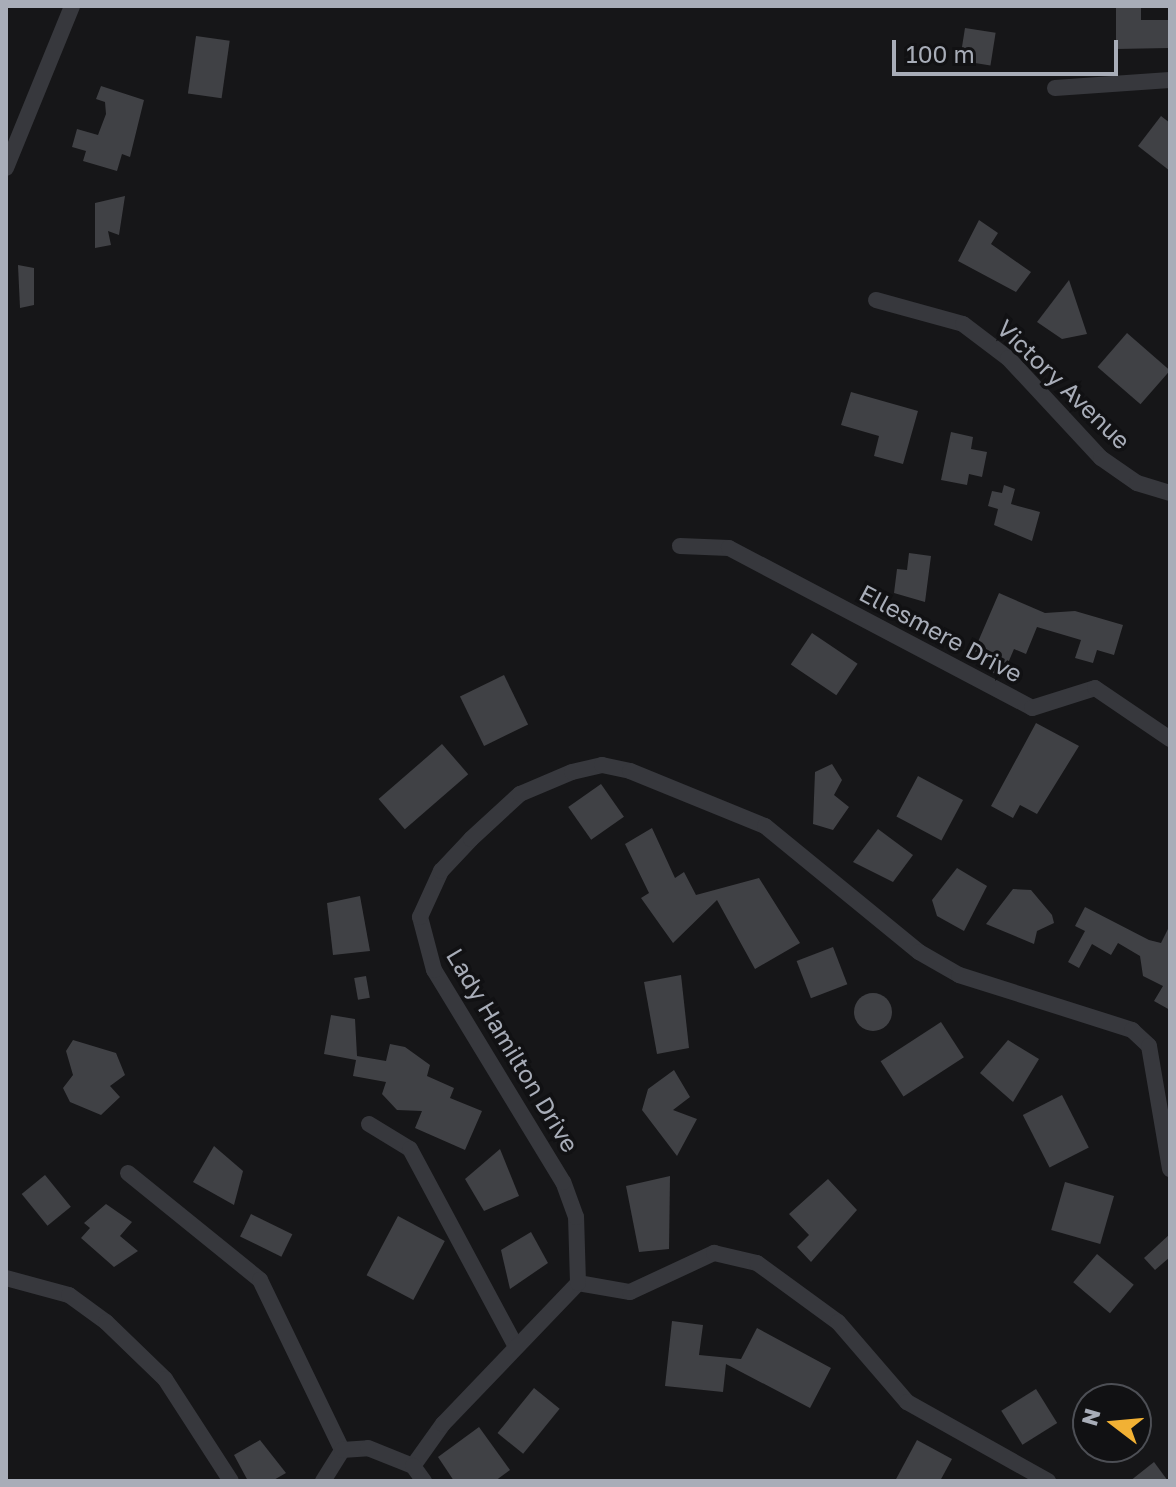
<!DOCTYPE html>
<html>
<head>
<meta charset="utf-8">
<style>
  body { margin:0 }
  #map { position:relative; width:1176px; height:1487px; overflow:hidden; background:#161618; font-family:"Golos Text",sans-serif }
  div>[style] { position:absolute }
  .building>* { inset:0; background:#404145; transform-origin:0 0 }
  .round { border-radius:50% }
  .minor>* { height:16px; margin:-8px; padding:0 8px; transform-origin:8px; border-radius:8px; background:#37383d }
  span { translate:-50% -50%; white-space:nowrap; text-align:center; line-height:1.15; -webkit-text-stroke:7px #111113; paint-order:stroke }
  .street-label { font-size:24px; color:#a8adb8 }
  .frame { position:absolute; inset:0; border:8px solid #a8adb8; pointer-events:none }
  .north { position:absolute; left:1072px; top:1383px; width:80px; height:80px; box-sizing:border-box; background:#111113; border:2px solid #4d4f55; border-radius:50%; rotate:286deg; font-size:22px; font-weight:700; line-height:32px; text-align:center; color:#a8adb8 }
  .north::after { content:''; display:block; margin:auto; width:28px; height:36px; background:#f2b134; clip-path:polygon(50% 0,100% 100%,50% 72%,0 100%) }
  .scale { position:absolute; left:892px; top:40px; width:226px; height:36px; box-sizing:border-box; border:4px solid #a8adb8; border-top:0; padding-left:10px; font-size:24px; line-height:28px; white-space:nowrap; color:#a8adb8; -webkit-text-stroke:6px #111113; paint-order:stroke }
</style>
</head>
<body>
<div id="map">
  <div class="building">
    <i style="clip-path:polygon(1116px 7px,1141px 7px,1141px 20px,1169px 20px,1169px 48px,1116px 49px)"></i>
    <i style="left:965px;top:28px;width:31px;height:33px;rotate:9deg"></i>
    <i style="left:196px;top:36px;width:34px;height:58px;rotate:8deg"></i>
    <i style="clip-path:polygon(101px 86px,144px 100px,130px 157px,122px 154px,117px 171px,83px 161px,86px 151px,72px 147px,77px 129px,98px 135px,106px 114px,105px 102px,96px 99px)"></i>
    <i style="clip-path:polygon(1161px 116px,1170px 123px,1170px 171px,1138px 146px)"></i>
    <i style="clip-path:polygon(125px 196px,119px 235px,108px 231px,111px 245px,95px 248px,95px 203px)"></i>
    <i style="clip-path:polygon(979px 220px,998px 233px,991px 244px,1031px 272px,1016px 292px,958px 261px)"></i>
    <i style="clip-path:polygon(18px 265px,34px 268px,34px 305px,20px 308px)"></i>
    <i style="clip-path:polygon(1069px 280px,1087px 334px,1062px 339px,1037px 322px)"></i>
    <i style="left:1127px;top:333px;width:57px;height:45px;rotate:41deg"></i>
    <i style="clip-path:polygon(851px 392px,918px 411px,903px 464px,874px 456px,879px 436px,841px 425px)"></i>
    <i style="clip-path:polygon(951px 432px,973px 437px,971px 449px,987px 452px,982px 477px,969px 474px,967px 485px,941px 480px)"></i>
    <i style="clip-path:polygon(1004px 485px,1015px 489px,1011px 504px,1040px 512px,1032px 541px,994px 525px,998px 509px,988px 506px,992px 491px,1002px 493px)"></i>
    <i style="clip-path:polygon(909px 553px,931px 556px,925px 602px,894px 593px,897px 569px,907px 570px)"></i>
    <i style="clip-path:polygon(999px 593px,1045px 613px,1075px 611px,1123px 625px,1114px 655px,1097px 650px,1093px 663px,1075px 658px,1081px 640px,1037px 627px,1026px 654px,1014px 649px,1002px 677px,987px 670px,991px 659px,974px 651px)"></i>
    <i style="left:812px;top:633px;width:55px;height:38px;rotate:34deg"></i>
    <i style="left:504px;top:675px;width:55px;height:49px;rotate:64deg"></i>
    <i style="clip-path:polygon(1036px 723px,1079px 746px,1037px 814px,1020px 805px,1013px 818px,991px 806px)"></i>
    <i style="left:442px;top:744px;width:40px;height:84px;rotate:49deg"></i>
    <i style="clip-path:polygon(832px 764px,842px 780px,834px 795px,849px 807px,833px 830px,813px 824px,815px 772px)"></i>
    <i style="left:918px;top:776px;width:51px;height:46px;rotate:28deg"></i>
    <i style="left:601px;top:784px;width:40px;height:40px;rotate:55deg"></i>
    <i style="clip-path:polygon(652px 828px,675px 878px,684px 872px,696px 895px,759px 878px,800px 943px,755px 969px,717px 900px,673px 943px,641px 898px,649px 893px,625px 844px)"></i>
    <i style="clip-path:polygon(878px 829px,913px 855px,893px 882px,853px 862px)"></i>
    <i style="clip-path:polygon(957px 868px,987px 886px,964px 931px,937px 916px,932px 900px)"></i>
    <i style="clip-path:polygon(1013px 889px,1031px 890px,1052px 915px,1054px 923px,1037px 931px,1034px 944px,986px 924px)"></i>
    <i style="clip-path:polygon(360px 896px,370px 951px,333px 955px,327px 903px)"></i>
    <i style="clip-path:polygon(1085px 907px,1149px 940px,1161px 943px,1170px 925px,1170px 1010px,1154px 1001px,1163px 986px,1143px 976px,1140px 956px,1118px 943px,1111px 955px,1092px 944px,1079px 968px,1068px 962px,1085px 931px,1075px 926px)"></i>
    <i style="left:833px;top:947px;width:40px;height:39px;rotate:69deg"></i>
    <i style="clip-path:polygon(681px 975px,689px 1048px,657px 1054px,644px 982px)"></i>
    <i style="left:366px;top:976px;width:22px;height:12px;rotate:80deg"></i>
    <i class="round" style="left:854px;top:993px;width:38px;height:38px"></i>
    <i style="clip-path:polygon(331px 1015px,355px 1019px,357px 1056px,386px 1061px,390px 1044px,405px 1047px,430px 1065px,427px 1076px,454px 1088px,450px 1098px,482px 1111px,465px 1150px,415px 1128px,422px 1111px,397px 1110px,382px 1094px,386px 1082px,353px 1076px,356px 1060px,324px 1054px)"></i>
    <i style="left:941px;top:1022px;width:42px;height:72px;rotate:57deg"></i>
    <i style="clip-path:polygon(73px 1040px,116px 1053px,125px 1075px,110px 1086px,120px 1097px,101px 1115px,70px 1102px,63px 1088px,73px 1075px,66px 1051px)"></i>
    <i style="clip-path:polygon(1008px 1040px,1039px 1059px,1013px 1102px,980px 1073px)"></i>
    <i style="clip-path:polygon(674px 1070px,690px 1097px,673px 1110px,697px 1119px,677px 1156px,642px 1110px,648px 1089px)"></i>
    <i style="left:1062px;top:1095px;width:59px;height:44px;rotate:63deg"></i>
    <i style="clip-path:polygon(214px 1146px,243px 1171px,234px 1205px,193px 1182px)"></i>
    <i style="clip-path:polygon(500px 1149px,519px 1196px,484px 1211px,465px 1179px)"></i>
    <i style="left:45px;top:1175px;width:41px;height:30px;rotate:51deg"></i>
    <i style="clip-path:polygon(670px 1176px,669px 1249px,639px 1252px,626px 1186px)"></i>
    <i style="clip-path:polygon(828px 1179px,857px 1210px,811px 1262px,797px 1247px,809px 1235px,789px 1214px)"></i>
    <i style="left:1065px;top:1182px;width:51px;height:50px;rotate:16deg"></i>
    <i style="clip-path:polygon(106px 1204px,132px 1222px,120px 1236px,138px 1251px,114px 1267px,81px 1238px,90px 1228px,84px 1223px)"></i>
    <i style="left:251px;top:1214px;width:46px;height:25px;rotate:26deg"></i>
    <i style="left:398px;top:1216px;width:53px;height:67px;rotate:28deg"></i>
    <i style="clip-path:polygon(531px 1232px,548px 1263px,510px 1289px,501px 1250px)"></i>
    <i style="clip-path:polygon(1170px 1234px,1170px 1257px,1155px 1270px,1144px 1258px)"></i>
    <i style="left:1097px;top:1254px;width:48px;height:37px;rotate:40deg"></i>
    <i style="clip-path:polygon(672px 1321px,703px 1325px,699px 1355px,741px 1359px,757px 1328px,831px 1368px,810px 1408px,726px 1364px,723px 1392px,665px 1386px)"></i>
    <i style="left:534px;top:1388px;width:33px;height:58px;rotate:39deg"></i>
    <i style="left:1036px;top:1389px;width:40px;height:41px;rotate:58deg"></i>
    <i style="clip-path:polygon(479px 1427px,510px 1470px,495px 1481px,454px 1481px,438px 1457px)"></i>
    <i style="clip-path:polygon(260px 1440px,286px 1473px,272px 1481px,248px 1481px,234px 1455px)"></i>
    <i style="clip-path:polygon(917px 1440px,952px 1459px,940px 1481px,895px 1481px)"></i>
    <i style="clip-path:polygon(1154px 1462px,1168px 1481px,1130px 1481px)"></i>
  </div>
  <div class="minor">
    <i style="left:1055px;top:88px;width:115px;rotate:-4deg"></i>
    <i style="left:6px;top:168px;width:175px;rotate:-67.8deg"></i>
    <i style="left:876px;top:300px;width:90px;rotate:15.4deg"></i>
    <i style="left:963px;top:324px;width:56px;rotate:37.1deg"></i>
    <i style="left:1008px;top:358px;width:137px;rotate:47.1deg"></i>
    <i style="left:1101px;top:458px;width:44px;rotate:34.8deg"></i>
    <i style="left:1137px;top:483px;width:34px;rotate:17deg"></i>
    <i style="left:680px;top:546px;width:49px;rotate:2.3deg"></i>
    <i style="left:729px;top:548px;width:343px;rotate:27.8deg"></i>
    <i style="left:1032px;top:708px;width:66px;rotate:-17.6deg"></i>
    <i style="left:1095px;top:688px;width:91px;rotate:34.2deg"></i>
    <i style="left:369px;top:1124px;width:48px;rotate:31.4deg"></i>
    <i style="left:410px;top:1149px;width:222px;rotate:61.8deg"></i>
    <i style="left:128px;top:1173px;width:170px;rotate:39deg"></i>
    <i style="left:260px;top:1280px;width:189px;rotate:64.2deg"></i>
    <i style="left:6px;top:1278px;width:65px;rotate:15.1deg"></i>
    <i style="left:69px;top:1295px;width:46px;rotate:36.1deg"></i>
    <i style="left:106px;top:1322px;width:82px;rotate:44deg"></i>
    <i style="left:165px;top:1379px;width:121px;rotate:57.1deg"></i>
    <i style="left:578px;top:1283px;width:53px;rotate:9.8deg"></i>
    <i style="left:630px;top:1292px;width:93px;rotate:-24.9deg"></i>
    <i style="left:714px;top:1253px;width:44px;rotate:13.1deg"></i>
    <i style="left:757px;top:1263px;width:100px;rotate:36.1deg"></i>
    <i style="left:838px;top:1322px;width:106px;rotate:49.2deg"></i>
    <i style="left:907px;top:1402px;width:162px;rotate:29.3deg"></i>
    <i style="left:413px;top:1466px;width:52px;rotate:-54.5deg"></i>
    <i style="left:443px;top:1424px;width:195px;rotate:-46.2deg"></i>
    <i style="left:578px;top:1283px;width:66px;rotate:-91.7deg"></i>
    <i style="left:576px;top:1217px;width:37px;rotate:-110deg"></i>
    <i style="left:563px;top:1182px;width:248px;rotate:-121.3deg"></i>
    <i style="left:434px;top:970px;width:55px;rotate:-104.8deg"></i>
    <i style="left:420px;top:917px;width:51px;rotate:-65.5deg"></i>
    <i style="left:441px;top:871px;width:44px;rotate:-46.8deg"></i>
    <i style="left:471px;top:839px;width:67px;rotate:-42.6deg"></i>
    <i style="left:520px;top:794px;width:56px;rotate:-22.9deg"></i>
    <i style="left:572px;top:772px;width:31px;rotate:-13deg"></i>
    <i style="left:602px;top:765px;width:29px;rotate:12deg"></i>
    <i style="left:630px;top:771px;width:146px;rotate:22.2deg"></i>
    <i style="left:765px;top:826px;width:199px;rotate:39.3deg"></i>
    <i style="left:919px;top:952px;width:46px;rotate:29.9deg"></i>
    <i style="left:959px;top:975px;width:182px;rotate:17.6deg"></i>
    <i style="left:1132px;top:1030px;width:23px;rotate:43deg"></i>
    <i style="left:1149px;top:1046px;width:125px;rotate:80.3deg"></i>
    <i style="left:323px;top:1481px;width:36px;rotate:-58deg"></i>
    <i style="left:342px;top:1450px;width:26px;rotate:-4deg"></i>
    <i style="left:368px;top:1448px;width:48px;rotate:21.8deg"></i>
    <i style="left:413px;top:1466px;width:19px;rotate:54deg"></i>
  </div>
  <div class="street-label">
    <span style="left:1064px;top:384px;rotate:44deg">Victory Avenue</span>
    <span style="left:941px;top:633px;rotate:28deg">Ellesmere Drive</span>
    <span style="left:513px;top:1050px;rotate:59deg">Lady Hamilton Drive</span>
  </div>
  <div class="frame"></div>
  <div class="north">N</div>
  <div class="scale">100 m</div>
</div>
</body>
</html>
